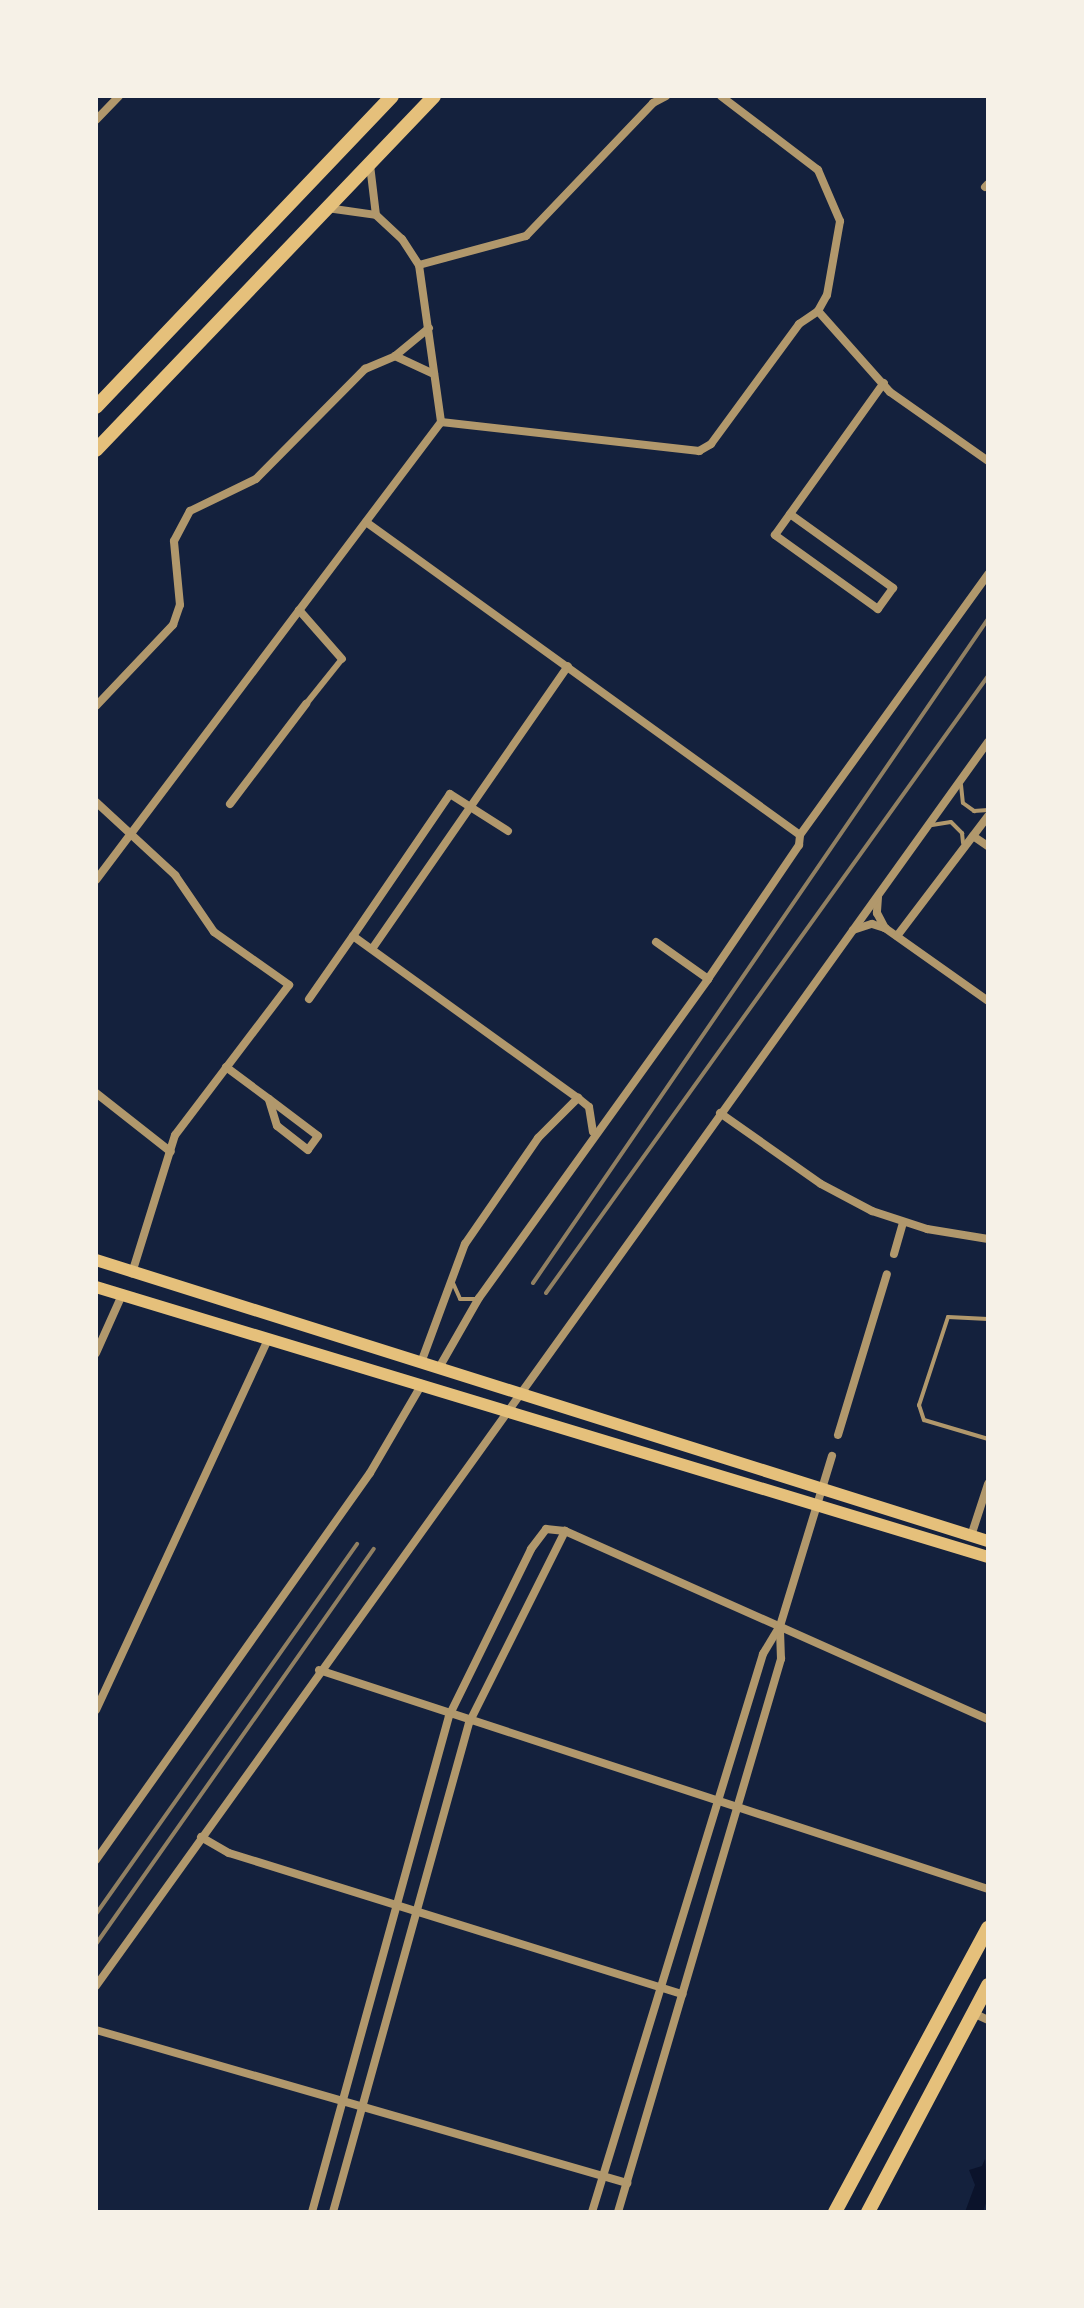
<!DOCTYPE html>
<html>
<head>
<meta charset="utf-8">
<style>
  body { margin:0 }
  #map { position:relative; width:1084px; height:2308px; overflow:hidden; background:#14213d; font-family:"IBM Plex Sans",sans-serif }
  div>[style] { position:absolute }
  .water>* { inset:0; background:#0b132b }
  .service>* { height:4px; margin:-2px; padding:0 2px; transform-origin:2px; border-radius:2px; background:#b1986c }
  .pedestrian>* { height:6px; margin:-3px; padding:0 3px; transform-origin:3px; border-radius:3px; background:#b1986c }
  .minor>* { height:8px; margin:-4px; padding:0 4px; transform-origin:4px; border-radius:4px; background:#b1986c }
  .secondary>* { height:12px; margin:-6px; padding:0 6px; transform-origin:6px; border-radius:6px; background:#e5c07b }
  .primary>* { height:14px; margin:-7px; padding:0 7px; transform-origin:7px; border-radius:7px; background:#e5c07b }
  .rail>* { height:4px; margin:-2px; padding:0 2px; transform-origin:2px; border-radius:2px; background:#918062 }
  span { translate:-50% -50%; white-space:nowrap; text-align:center; line-height:1.15; -webkit-text-stroke:6px #f6f1e7; paint-order:stroke }
  .frame { position:absolute; inset:0; border:98px solid #f6f1e7; pointer-events:none }
</style>
</head>
<body>
<div id="map">
  <div class="water">
    <i style="clip-path:polygon(985px 2159px,988px 2197px,983px 2212px,965px 2212px,975px 2185px,969px 2170px,982px 2166px)"></i>
  </div>
  <div class="service">
    <i style="left:961px;top:785px;width:18px;rotate:84deg"></i>
    <i style="left:963px;top:803px;width:14px;rotate:36deg"></i>
    <i style="left:974px;top:811px;width:14px;rotate:-4deg"></i>
    <i style="left:932px;top:825px;width:19px;rotate:-9deg"></i>
    <i style="left:951px;top:822px;width:16px;rotate:45deg"></i>
    <i style="left:962px;top:833px;width:10px;rotate:84deg"></i>
    <i style="left:453px;top:1283px;width:17px;rotate:66deg"></i>
    <i style="left:460px;top:1299px;width:16px"></i>
    <i style="left:988px;top:1319px;width:40px;rotate:-177.1deg"></i>
    <i style="left:948px;top:1317px;width:93px;rotate:108.2deg"></i>
    <i style="left:919px;top:1405px;width:16px;rotate:72deg"></i>
    <i style="left:924px;top:1420px;width:67px;rotate:16.5deg"></i>
  </div>
  <div class="pedestrian">
    <i style="left:306px;top:704px;width:58px;rotate:-51.3deg"></i>
  </div>
  <div class="minor">
    <i style="left:96px;top:120px;width:33px;rotate:-46deg"></i>
    <i style="left:370px;top:165px;width:50px;rotate:83.2deg"></i>
    <i style="left:985px;top:187px;width:4px;rotate:-45deg"></i>
    <i style="left:327px;top:208px;width:49px;rotate:8.1deg"></i>
    <i style="left:376px;top:215px;width:35px;rotate:43deg"></i>
    <i style="left:402px;top:239px;width:31px;rotate:57deg"></i>
    <i style="left:419px;top:265px;width:159px;rotate:82deg"></i>
    <i style="left:419px;top:265px;width:111px;rotate:-15.2deg"></i>
    <i style="left:526px;top:236px;width:184px;rotate:-46.3deg"></i>
    <i style="left:653px;top:103px;width:15px;rotate:-28deg"></i>
    <i style="left:818px;top:311px;width:108px;rotate:48.4deg"></i>
    <i style="left:890px;top:392px;width:120px;rotate:35.1deg"></i>
    <i style="left:395px;top:356px;width:43px;rotate:24.8deg"></i>
    <i style="left:441px;top:422px;width:260px;rotate:6.4deg"></i>
    <i style="left:699px;top:451px;width:14px;rotate:-30deg"></i>
    <i style="left:711px;top:444px;width:149px;rotate:-53.7deg"></i>
    <i style="left:799px;top:324px;width:23px;rotate:-34deg"></i>
    <i style="left:818px;top:311px;width:18px;rotate:-61deg"></i>
    <i style="left:827px;top:295px;width:75px;rotate:-80deg"></i>
    <i style="left:840px;top:221px;width:56px;rotate:-113.3deg"></i>
    <i style="left:818px;top:170px;width:122px;rotate:-142.7deg"></i>
    <i style="left:790px;top:514px;width:127px;rotate:35.7deg"></i>
    <i style="left:893px;top:588px;width:26px;rotate:126deg"></i>
    <i style="left:878px;top:609px;width:127px;rotate:-144.3deg"></i>
    <i style="left:775px;top:535px;width:187px;rotate:-54.4deg"></i>
    <i style="left:366px;top:522px;width:535px;rotate:35.8deg"></i>
    <i style="left:299px;top:610px;width:65px;rotate:48.7deg"></i>
    <i style="left:96px;top:706px;width:112px;rotate:-46.5deg"></i>
    <i style="left:173px;top:625px;width:21px;rotate:-71deg"></i>
    <i style="left:180px;top:605px;width:64px;rotate:-95.4deg"></i>
    <i style="left:174px;top:541px;width:34px;rotate:-62deg"></i>
    <i style="left:190px;top:511px;width:73px;rotate:-25.9deg"></i>
    <i style="left:256px;top:479px;width:155px;rotate:-45.3deg"></i>
    <i style="left:365px;top:369px;width:33px;rotate:-23deg"></i>
    <i style="left:395px;top:356px;width:44px;rotate:-39.5deg"></i>
    <i style="left:96px;top:802px;width:108px;rotate:42.7deg"></i>
    <i style="left:175px;top:875px;width:69px;rotate:55.6deg"></i>
    <i style="left:214px;top:932px;width:92px;rotate:35.2deg"></i>
    <i style="left:289px;top:985px;width:188px;rotate:127.2deg"></i>
    <i style="left:175px;top:1135px;width:145px;rotate:107.3deg"></i>
    <i style="left:230px;top:804px;width:126px;rotate:-52.8deg"></i>
    <i style="left:508px;top:831px;width:69px;rotate:-147.5deg"></i>
    <i style="left:450px;top:794px;width:172px;rotate:124.3deg"></i>
    <i style="left:353px;top:936px;width:277px;rotate:35.8deg"></i>
    <i style="left:578px;top:1098px;width:14px;rotate:39deg"></i>
    <i style="left:589px;top:1107px;width:25px;rotate:81deg"></i>
    <i style="left:973px;top:836px;width:18px;rotate:34deg"></i>
    <i style="left:96px;top:880px;width:573px;rotate:-53.01deg"></i>
    <i style="left:878px;top:897px;width:16px;rotate:94deg"></i>
    <i style="left:877px;top:913px;width:17px;rotate:62deg"></i>
    <i style="left:853px;top:930px;width:20px;rotate:-18deg"></i>
    <i style="left:872px;top:924px;width:14px;rotate:17deg"></i>
    <i style="left:885px;top:928px;width:126px;rotate:35.3deg"></i>
    <i style="left:897px;top:936px;width:151px;rotate:-52.8deg"></i>
    <i style="left:656px;top:942px;width:64px;rotate:35.4deg"></i>
    <i style="left:372px;top:949px;width:344px;rotate:-55.3deg"></i>
    <i style="left:309px;top:999px;width:77px;rotate:-55.1deg"></i>
    <i style="left:226px;top:1067px;width:54px;rotate:36.7deg"></i>
    <i style="left:269px;top:1099px;width:61px;rotate:37.1deg"></i>
    <i style="left:318px;top:1136px;width:17px;rotate:126deg"></i>
    <i style="left:308px;top:1150px;width:39px;rotate:-142deg"></i>
    <i style="left:277px;top:1126px;width:28px;rotate:-107deg"></i>
    <i style="left:96px;top:1093px;width:95px;rotate:38.2deg"></i>
    <i style="left:720px;top:1113px;width:123px;rotate:35.1deg"></i>
    <i style="left:821px;top:1184px;width:58px;rotate:27.9deg"></i>
    <i style="left:872px;top:1211px;width:58px;rotate:18.1deg"></i>
    <i style="left:927px;top:1229px;width:62px;rotate:9.3deg"></i>
    <i style="left:894px;top:1254px;width:33px;rotate:-74deg"></i>
    <i style="left:96px;top:1353px;width:64px;rotate:-65.9deg"></i>
    <i style="left:422px;top:1360px;width:124px;rotate:-69.7deg"></i>
    <i style="left:465px;top:1244px;width:129px;rotate:-55.4deg"></i>
    <i style="left:538px;top:1138px;width:57px;rotate:-45deg"></i>
    <i style="left:440px;top:1366px;width:78px;rotate:-60.2deg"></i>
    <i style="left:479px;top:1298px;width:393px;rotate:-54.3deg"></i>
    <i style="left:708px;top:979px;width:162px;rotate:-55.8deg"></i>
    <i style="left:799px;top:845px;width:10px;rotate:-84deg"></i>
    <i style="left:800px;top:835px;width:322px;rotate:-54.2deg"></i>
    <i style="left:838px;top:1435px;width:168px;rotate:-73.1deg"></i>
    <i style="left:971px;top:1536px;width:55px;rotate:-71.9deg"></i>
    <i style="left:319px;top:1670px;width:704px;rotate:18.13deg"></i>
    <i style="left:96px;top:1710px;width:408px;rotate:-65.1deg"></i>
    <i style="left:201px;top:1837px;width:32px;rotate:30deg"></i>
    <i style="left:229px;top:1853px;width:475px;rotate:17.3deg"></i>
    <i style="left:96px;top:1860px;width:474px;rotate:-54.7deg"></i>
    <i style="left:370px;top:1473px;width:103px;rotate:-59.7deg"></i>
    <i style="left:96px;top:1986px;width:1531px;rotate:-54.36deg"></i>
    <i style="left:973px;top:2013px;width:17px;rotate:25deg"></i>
    <i style="left:96px;top:2030px;width:553px;rotate:16.07deg"></i>
    <i style="left:312px;top:2212px;width:515px;rotate:-74.56deg"></i>
    <i style="left:449px;top:1716px;width:186px;rotate:-63.8deg"></i>
    <i style="left:531px;top:1549px;width:25px;rotate:-53deg"></i>
    <i style="left:546px;top:1529px;width:19px;rotate:6deg"></i>
    <i style="left:565px;top:1531px;width:463px;rotate:24deg"></i>
    <i style="left:333px;top:2212px;width:508px;rotate:-74.46deg"></i>
    <i style="left:469px;top:1723px;width:215px;rotate:-63.4deg"></i>
    <i style="left:592px;top:2212px;width:584px;rotate:-72.96deg"></i>
    <i style="left:763px;top:1654px;width:33px;rotate:-59deg"></i>
    <i style="left:618px;top:2212px;width:577px;rotate:-73.58deg"></i>
    <i style="left:781px;top:1659px;width:33px;rotate:-92deg"></i>
    <i style="left:780px;top:1626px;width:178px;rotate:-73deg"></i>
  </div>
  <div class="secondary">
    <i style="left:96px;top:1260px;width:935px;rotate:17.49deg"></i>
    <i style="left:96px;top:1287px;width:932px;rotate:16.84deg"></i>
  </div>
  <div class="primary">
    <i style="left:96px;top:407px;width:429px;rotate:-46.4deg"></i>
    <i style="left:96px;top:450px;width:489px;rotate:-46.3deg"></i>
    <i style="left:835px;top:2212px;width:323px;rotate:-61.7deg"></i>
    <i style="left:868px;top:2212px;width:257px;rotate:-62.1deg"></i>
  </div>
  <div class="rail">
    <i style="left:533px;top:1283px;width:805px;rotate:-55.58deg"></i>
    <i style="left:546px;top:1293px;width:759px;rotate:-54.38deg"></i>
    <i style="left:96px;top:1914px;width:453px;rotate:-54.8deg"></i>
    <i style="left:96px;top:1944px;width:483px;rotate:-54.9deg"></i>
  </div>
  <div class="frame"></div>
</div>
</body>
</html>
